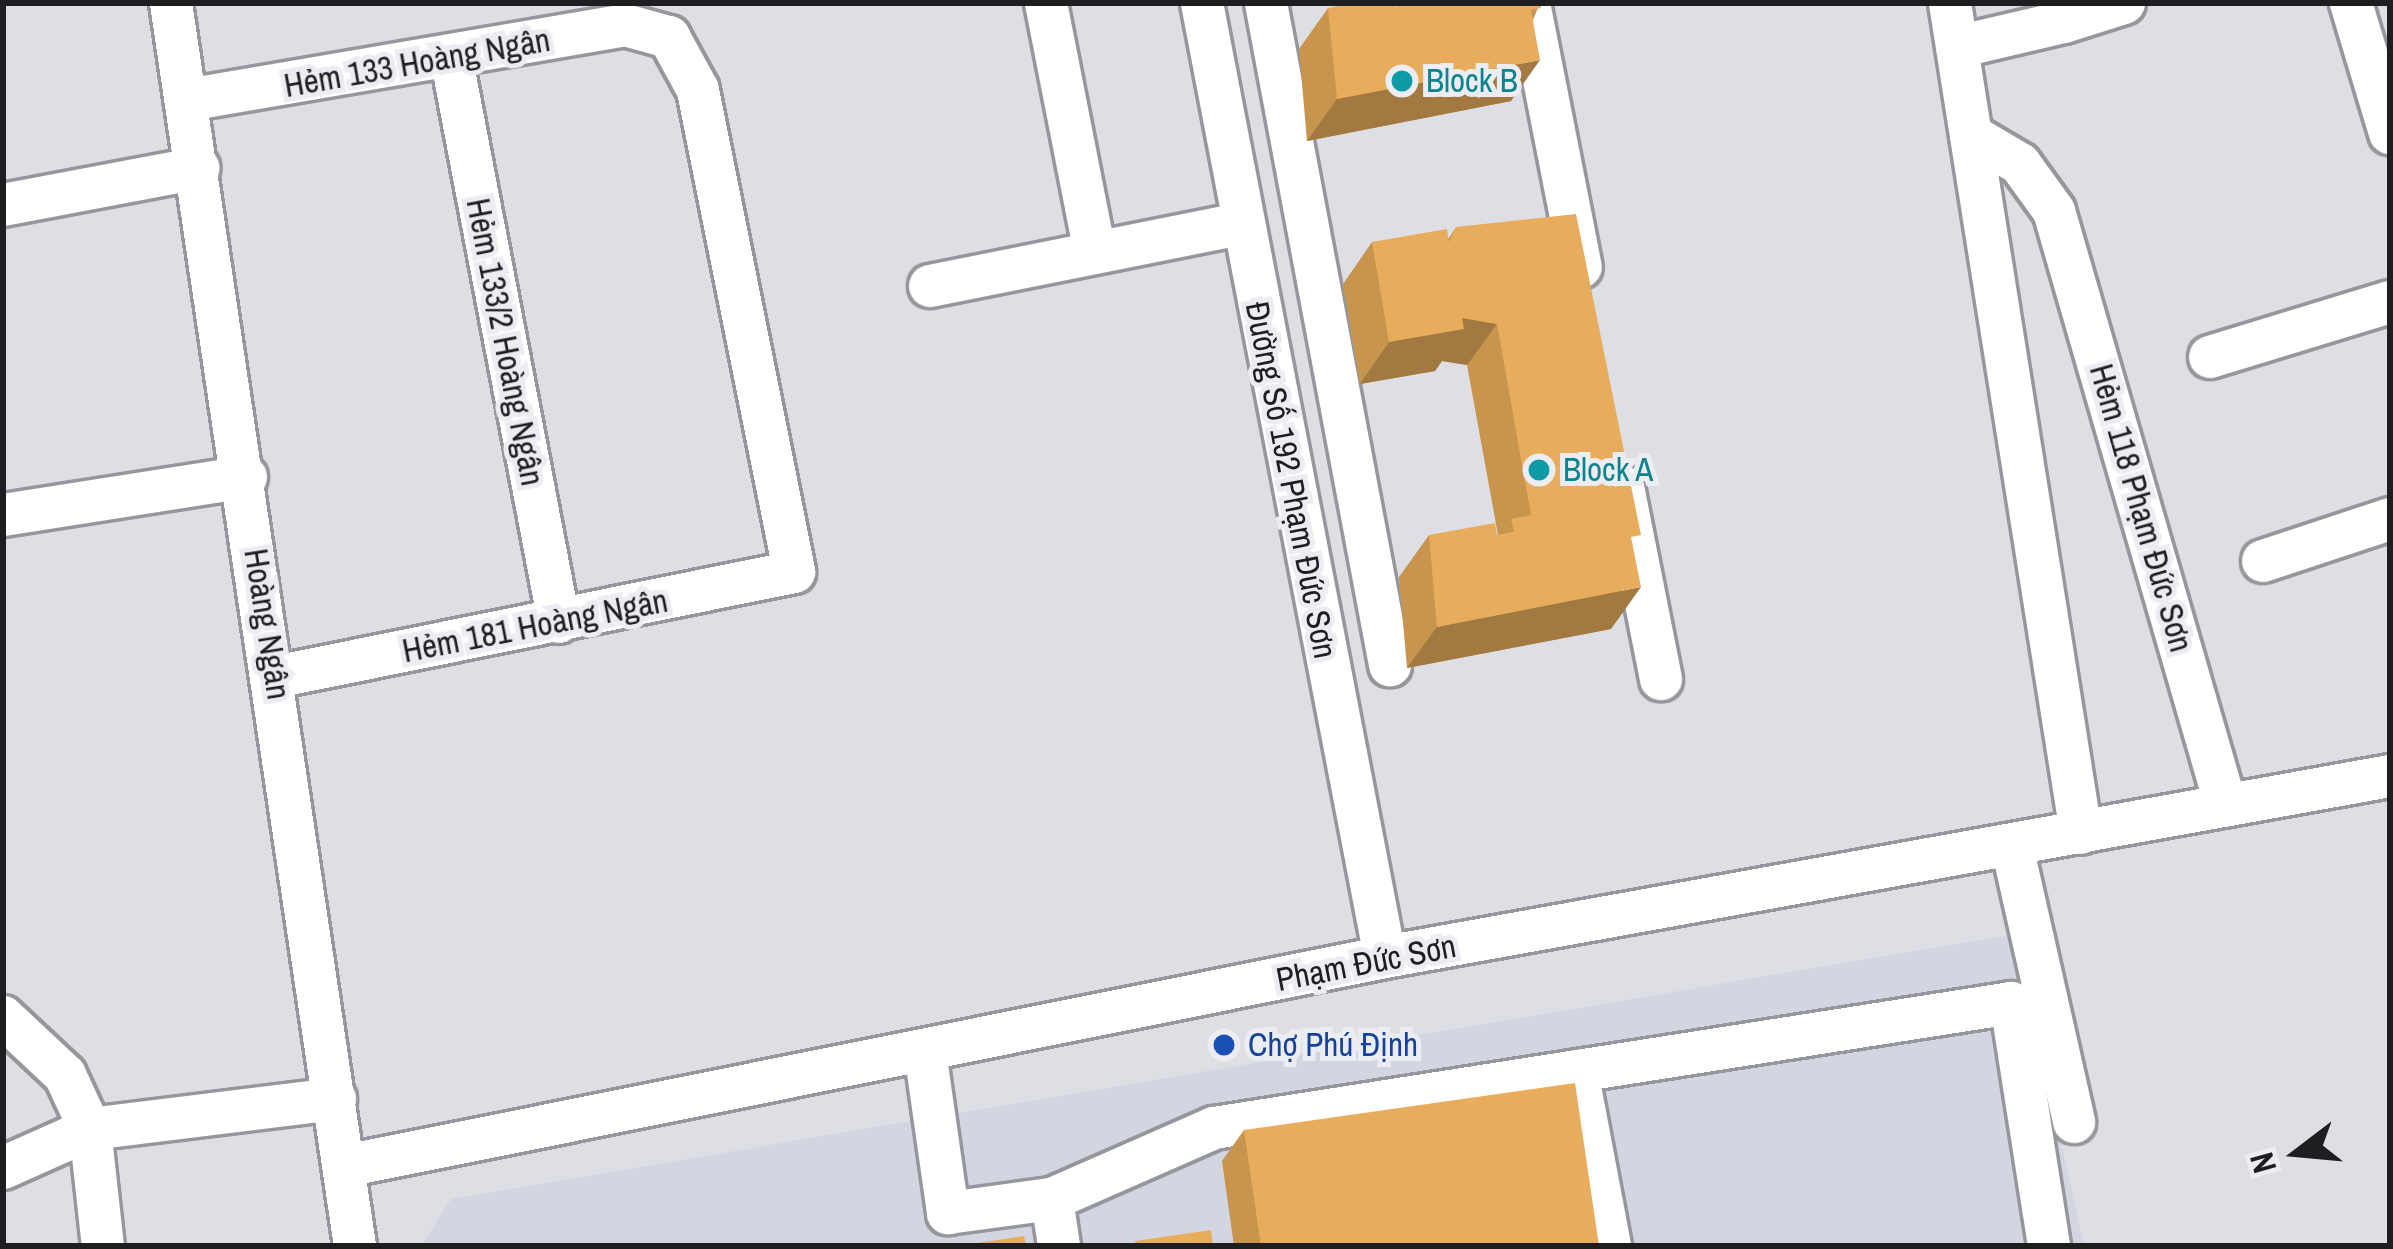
<!DOCTYPE html>
<html>
<head>
<meta charset="utf-8">
<style>
  body { margin:0 }
  #map { position:relative; width:2393px; height:1249px; overflow:hidden; background:#dedfe4; font-family:"Archivo Narrow",sans-serif }
  div>[style] { position:absolute }
  .built>* { inset:0; background:#d3d5e1 }
  .roads { filter:drop-shadow(3px 0 #96979c) drop-shadow(-3px 0 #96979c) drop-shadow(0 3px #96979c) drop-shadow(0 -3px #96979c) }
  .minor>* { height:42px; margin:-21px; padding:0 21px; transform-origin:21px; border-radius:21px; background:#fff }
  .wall>* { inset:0; background:#c8954f }
  .shaded-wall>* { inset:0; background:#a27940 }
  .building>* { inset:0; background:#e8ad5c }
  .dots>* { width:33px; height:33px; translate:-50% -50%; box-sizing:border-box; border:6px solid #ebedf2; border-radius:50% }
  span { translate:-50% -50%; white-space:nowrap; text-align:center; line-height:1.15; -webkit-text-stroke:10px #ebedf2; paint-order:stroke }
  .street-label { font-size:33px; color:#1e1e20 }
  .culture-label { font-size:33px; color:#0d838f }
  .left { translate:0 -50%; text-align:left }
  .transit-label { font-size:33px; color:#164399 }
  .frame { position:absolute; inset:0; border:6px solid #1e1e20; pointer-events:none }
  .north { position:absolute; left:2237px; top:1093px; width:120px; height:120px; -webkit-text-stroke:9px #ebedf2; paint-order:stroke; rotate:254deg; font-size:33px; font-weight:700; line-height:48px; text-align:center; color:#1e1e20 }
  .north::after { content:''; display:block; margin:auto; width:42px; height:54px; background:#1e1e20; clip-path:polygon(50% 0,100% 100%,50% 72%,0 100%) }
</style>
</head>
<body>
<div id="map">
  <div class="built">
    <i style="clip-path:polygon(2015px 934px,2084px 1246px,421px 1246px,451px 1199px)"></i>
  </div>
  <div class="roads">
    <div class="minor">
      <i style="left:171px;top:3px;width:1257px;rotate:81.58deg"></i>
      <i style="left:1046px;top:3px;width:250px;rotate:78.9deg"></i>
      <i style="left:1202px;top:3px;width:971px;rotate:79.14deg"></i>
      <i style="left:1266px;top:3px;width:674px;rotate:79.39deg"></i>
      <i style="left:1529px;top:3px;width:269px;rotate:78.9deg"></i>
      <i style="left:1950px;top:3px;width:840px;rotate:81.03deg"></i>
      <i style="left:2062px;top:3px;width:19px;rotate:84deg"></i>
      <i style="left:2064px;top:22px;width:63px;rotate:-17.6deg"></i>
      <i style="left:2351px;top:3px;width:136px;rotate:73.3deg"></i>
      <i style="left:1957px;top:47px;width:110px;rotate:-13.2deg"></i>
      <i style="left:452px;top:61px;width:571px;rotate:79.2deg"></i>
      <i style="left:187px;top:100px;width:444px;rotate:-9.7deg"></i>
      <i style="left:625px;top:25px;width:46px;rotate:15.3deg"></i>
      <i style="left:669px;top:37px;width:60px;rotate:61.3deg"></i>
      <i style="left:698px;top:90px;width:491px;rotate:78.7deg"></i>
      <i style="left:794px;top:572px;width:530px;rotate:168.56deg"></i>
      <i style="left:1971px;top:135px;width:57px;rotate:30.6deg"></i>
      <i style="left:2020px;top:164px;width:58px;rotate:54.1deg"></i>
      <i style="left:2054px;top:211px;width:619px;rotate:73.88deg"></i>
      <i style="left:3px;top:205px;width:199px;rotate:-10.7deg"></i>
      <i style="left:930px;top:286px;width:316px;rotate:-11.3deg"></i>
      <i style="left:2210px;top:357px;width:188px;rotate:-17deg"></i>
      <i style="left:1623px;top:487px;width:196px;rotate:78.8deg"></i>
      <i style="left:3px;top:515px;width:246px;rotate:-8.9deg"></i>
      <i style="left:2263px;top:561px;width:134px;rotate:-18.3deg"></i>
      <i style="left:2012px;top:846px;width:283px;rotate:77.3deg"></i>
      <i style="left:3px;top:1017px;width:85px;rotate:43.1deg"></i>
      <i style="left:65px;top:1075px;width:60px;rotate:65.2deg"></i>
      <i style="left:90px;top:1129px;width:247px;rotate:-7deg"></i>
      <i style="left:925px;top:1051px;width:164px;rotate:81.9deg"></i>
      <i style="left:948px;top:1213px;width:105px;rotate:-7.7deg"></i>
      <i style="left:1052px;top:1199px;width:48px;rotate:81.5deg"></i>
      <i style="left:1577px;top:1071px;width:178px;rotate:79.3deg"></i>
      <i style="left:345px;top:1166px;width:1061px;rotate:-11.36deg"></i>
      <i style="left:1385px;top:957px;width:1021px;rotate:-10.21deg"></i>
      <i style="left:3px;top:1168px;width:95px;rotate:-24.1deg"></i>
      <i style="left:90px;top:1129px;width:118px;rotate:83.7deg"></i>
      <i style="left:1052px;top:1199px;width:177px;rotate:-23.7deg"></i>
      <i style="left:1214px;top:1128px;width:807px;rotate:-8.91deg"></i>
      <i style="left:2011px;top:1003px;width:246px;rotate:81.1deg"></i>
    </div>
  </div>
  <div class="wall">
    <i style="clip-path:polygon(1397px 3px,1540px 3px,1533px 20px,1511px 101px,1307px 141px,1299px 49px,1328px 8px,1397px 7px,1398px 7px)"></i>
    <i style="clip-path:polygon(1456px 227px,1633px 547px,1611px 629px,1407px 668px,1399px 577px,1429px 535px,1498px 535px,1467px 365px,1442px 361px,1435px 371px,1360px 384px,1343px 284px,1372px 242px,1449px 238px)"></i>
    <i style="clip-path:polygon(1244px 1130px,1599px 1246px,1234px 1246px,1222px 1161px)"></i>
  </div>
  <div class="shaded-wall">
    <i style="clip-path:polygon(1540px 60px,1511px 101px,1307px 141px,1337px 99px)"></i>
    <i style="clip-path:polygon(1462px 318px,1497px 324px,1467px 365px,1442px 361px,1435px 371px,1360px 384px,1389px 342px)"></i>
    <i style="clip-path:polygon(1641px 587px,1611px 629px,1407px 668px,1437px 627px)"></i>
  </div>
  <div class="building">
    <i style="clip-path:polygon(1354px 3px,1396px 3px,1397px 7px,1413px 4px,1413px 3px,1540px 3px,1541px 8px,1531px 10px,1540px 60px,1337px 99px,1328px 8px)"></i>
    <i style="clip-path:polygon(1576px 214px,1641px 535px,1631px 537px,1641px 587px,1437px 627px,1429px 535px,1495px 523px,1497px 535px,1514px 532px,1511px 519px,1531px 515px,1497px 324px,1462px 318px,1464px 329px,1389px 342px,1372px 242px,1447px 229px,1449px 242px,1456px 227px)"></i>
    <i style="clip-path:polygon(1575px 1083px,1599px 1246px,1261px 1246px,1244px 1130px)"></i>
    <i style="clip-path:polygon(1211px 1230px,1213px 1246px,1136px 1246px,1135px 1241px)"></i>
    <i style="clip-path:polygon(1024px 1236px,1026px 1246px,957px 1246px)"></i>
  </div>
  <div class="dots">
    <i style="left:1402px;top:81px;background:#0f9aa8"></i>
    <i style="left:1539px;top:470px;background:#0f9aa8"></i>
    <i style="left:1224px;top:1045px;background:#1a4fb4"></i>
  </div>
  <div class="street-label">
    <span style="left:417px;top:63px;rotate:-10deg">Hẻm 133 Hoàng Ngân</span>
    <span style="left:505px;top:342px;rotate:79deg">Hẻm 133/2 Hoàng Ngân</span>
    <span style="left:1291px;top:480px;rotate:79deg">Đường Số 192 Phạm Đức Sơn</span>
    <span style="left:2141px;top:508px;rotate:74deg">Hẻm 118 Phạm Đức Sơn</span>
    <span style="left:267px;top:624px;rotate:81deg">Hoàng Ngân</span>
    <span style="left:535px;top:626px;rotate:-11deg">Hẻm 181 Hoàng Ngân</span>
    <span style="left:1366px;top:963px;rotate:-11deg">Phạm Đức Sơn</span>
  </div>
  <div class="culture-label">
    <span class="left" style="left:1426px;top:81px">Block B</span>
    <span class="left" style="left:1563px;top:470px">Block A</span>
  </div>
  <div class="transit-label">
    <span class="left" style="left:1248px;top:1045px">Chợ Phú Định</span>
  </div>
  <div class="frame"></div>
  <div class="north">N</div>
</div>
</body>
</html>
